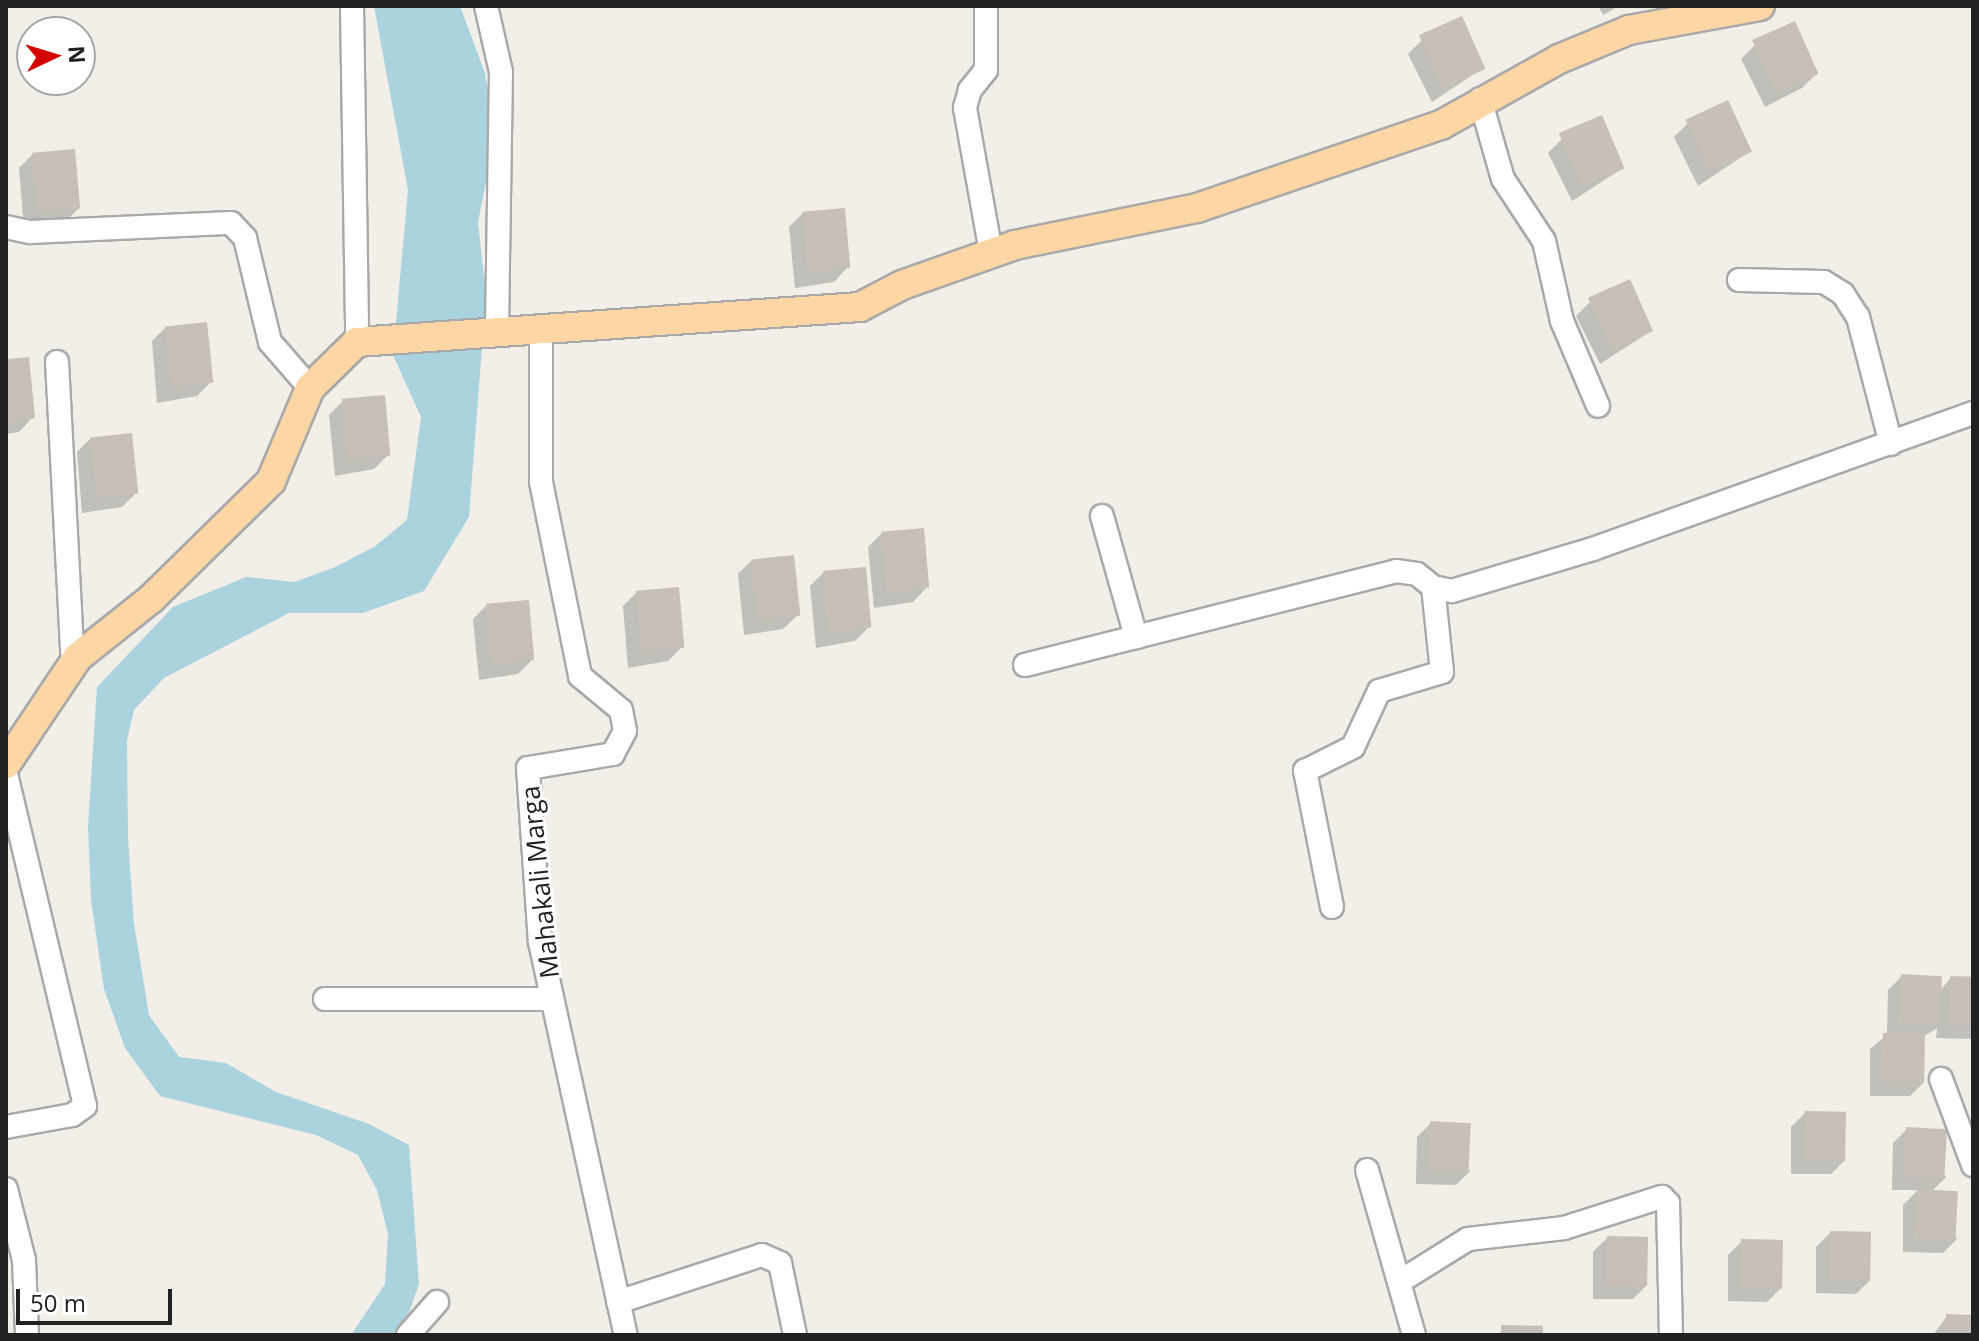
<!DOCTYPE html>
<html>
<head>
<meta charset="utf-8">
<style>
  body { margin:0 }
  #map { position:relative; width:1979px; height:1341px; overflow:hidden; background:#f2efe9; font-family:"Open Sans",sans-serif }
  div>[style] { position:absolute }
  .water>* { inset:0; background:#aad3df }
  .shadow>* { inset:0; background:#0003 }
  .building>* { inset:0; background:#c7bfb8; transform-origin:0 0 }
  .roads { filter:drop-shadow(2px 0 #a9a9a9) drop-shadow(-2px 0 #a9a9a9) drop-shadow(0 2px #a9a9a9) drop-shadow(0 -2px #a9a9a9) }
  .minor>* { height:22px; margin:-11px; padding:0 11px; transform-origin:11px; border-radius:11px; background:#fff }
  .major>* { height:28px; margin:-14px; padding:0 14px; transform-origin:14px; border-radius:14px; background:#fcd6a4 }
  span { translate:-50% -50%; white-space:nowrap; text-align:center; line-height:1.15; -webkit-text-stroke:6px #fff; paint-order:stroke }
  .street-label { font-size:26px; color:#222 }
  .frame { position:absolute; inset:0; border:8px solid #222; pointer-events:none }
  .north { position:absolute; left:16px; top:16px; width:80px; height:80px; box-sizing:border-box; background:#fff; border:2px solid #a7a7a7; border-radius:50%; rotate:86deg; font-size:22px; font-weight:700; line-height:32px; text-align:center; color:#222 }
  .north::after { content:''; display:block; margin:auto; width:28px; height:36px; background:#d40000; clip-path:polygon(50% 0,100% 100%,50% 72%,0 100%) }
  .scale { position:absolute; left:16px; top:1289px; width:156px; height:36px; box-sizing:border-box; border:4px solid #222; border-top:0; padding-left:10px; font-size:24px; line-height:28px; white-space:nowrap; color:#222; -webkit-text-stroke:6px #fff; paint-order:stroke }
</style>
</head>
<body>
<div id="map">
  <div class="water">
    <i style="clip-path:polygon(374px 6px,460px 6px,485px 73px,495px 137px,478px 222px,486px 296px,469px 517px,424px 591px,363px 613px,289px 613px,164px 678px,134px 710px,127px 740px,128px 838px,134px 924px,149px 1015px,179px 1057px,226px 1063px,276px 1092px,369px 1124px,409px 1145px,419px 1284px,401px 1335px,351px 1335px,385px 1284px,388px 1234px,377px 1190px,358px 1155px,316px 1135px,160px 1096px,125px 1048px,104px 989px,91px 900px,88px 826px,97px 687px,173px 607px,246px 577px,294px 582px,333px 568px,374px 547px,407px 520px,421px 417px,393px 355px,408px 190px)"></i>
  </div>
  <div class="shadow">
    <i style="clip-path:polygon(1598px 6px,1619px 6px,1603px 15px)"></i>
    <i style="clip-path:polygon(1422px 40px,1483px 68px,1432px 102px,1408px 54px)"></i>
    <i style="clip-path:polygon(1755px 45px,1816px 74px,1802px 88px,1765px 107px,1741px 59px)"></i>
    <i style="clip-path:polygon(1601px 118px,1623px 168px,1572px 201px,1548px 153px,1562px 139px)"></i>
    <i style="clip-path:polygon(1688px 123px,1749px 152px,1698px 186px,1674px 137px)"></i>
    <i style="clip-path:polygon(33px 154px,78px 209px,64px 223px,24px 229px,19px 168px)"></i>
    <i style="clip-path:polygon(803px 213px,848px 267px,834px 282px,795px 288px,789px 227px)"></i>
    <i style="clip-path:polygon(1629px 282px,1651px 331px,1600px 364px,1576px 316px,1590px 302px)"></i>
    <i style="clip-path:polygon(166px 327px,211px 382px,197px 396px,157px 403px,152px 341px)"></i>
    <i style="clip-path:polygon(6px 361px,33px 417px,19px 432px,6px 434px)"></i>
    <i style="clip-path:polygon(343px 401px,388px 455px,374px 469px,335px 476px,329px 415px)"></i>
    <i style="clip-path:polygon(91px 438px,136px 493px,122px 507px,82px 513px,77px 452px)"></i>
    <i style="clip-path:polygon(882px 533px,927px 587px,913px 602px,874px 608px,868px 547px)"></i>
    <i style="clip-path:polygon(752px 560px,798px 615px,783px 629px,744px 635px,738px 574px)"></i>
    <i style="clip-path:polygon(824px 572px,869px 627px,855px 641px,816px 648px,810px 586px)"></i>
    <i style="clip-path:polygon(637px 592px,682px 647px,668px 661px,628px 668px,623px 606px)"></i>
    <i style="clip-path:polygon(487px 605px,532px 660px,518px 674px,479px 680px,473px 619px)"></i>
    <i style="clip-path:polygon(1902px 976px,1941px 989px,1951px 978px,1973px 979px,1973px 1039px,1936px 1038px,1937px 1028px,1923px 1037px,1924px 1082px,1910px 1096px,1870px 1096px,1870px 1049px,1887px 1035px,1888px 990px)"></i>
    <i style="clip-path:polygon(1805px 1113px,1845px 1160px,1831px 1174px,1791px 1174px,1791px 1127px)"></i>
    <i style="clip-path:polygon(1431px 1123px,1470px 1171px,1456px 1185px,1416px 1184px,1417px 1137px)"></i>
    <i style="clip-path:polygon(1907px 1129px,1946px 1177px,1931px 1192px,1957px 1239px,1943px 1253px,1903px 1252px,1903px 1205px,1918px 1190px,1892px 1190px,1893px 1143px)"></i>
    <i style="clip-path:polygon(1830px 1233px,1870px 1280px,1856px 1294px,1816px 1293px,1816px 1247px)"></i>
    <i style="clip-path:polygon(1607px 1238px,1647px 1285px,1633px 1299px,1593px 1299px,1593px 1252px)"></i>
    <i style="clip-path:polygon(1742px 1241px,1781px 1288px,1767px 1302px,1728px 1301px,1728px 1255px)"></i>
    <i style="clip-path:polygon(1947px 1316px,1973px 1317px,1973px 1335px,1933px 1335px)"></i>
  </div>
  <div class="building">
    <i style="left:1462px;top:16px;width:58px;height:47px;rotate:66deg"></i>
    <i style="left:1795px;top:21px;width:58px;height:47px;rotate:66deg"></i>
    <i style="left:1728px;top:100px;width:57px;height:47px;rotate:65deg"></i>
    <i style="left:1602px;top:115px;width:58px;height:47px;rotate:67deg"></i>
    <i style="left:75px;top:149px;width:60px;height:43px;rotate:85deg"></i>
    <i style="left:845px;top:208px;width:60px;height:43px;rotate:85deg"></i>
    <i style="left:1630px;top:279px;width:57px;height:46px;rotate:66deg"></i>
    <i style="left:207px;top:322px;width:61px;height:42px;rotate:84deg"></i>
    <i style="clip-path:polygon(29px 357px,35px 418px,6px 423px,6px 359px)"></i>
    <i style="left:385px;top:395px;width:61px;height:43px;rotate:85deg"></i>
    <i style="left:132px;top:433px;width:61px;height:42px;rotate:84deg"></i>
    <i style="left:924px;top:528px;width:60px;height:43px;rotate:85deg"></i>
    <i style="left:794px;top:555px;width:61px;height:43px;rotate:84deg"></i>
    <i style="left:866px;top:567px;width:61px;height:43px;rotate:85deg"></i>
    <i style="left:679px;top:587px;width:61px;height:43px;rotate:85deg"></i>
    <i style="left:529px;top:600px;width:60px;height:43px;rotate:85deg"></i>
    <i style="left:1901px;top:974px;width:41px;height:49px;rotate:3deg"></i>
    <i style="left:1950px;top:976px;width:23px;height:49px;rotate:2deg"></i>
    <i style="left:1883px;top:1033px;width:42px;height:49px;rotate:1deg"></i>
    <i style="left:1805px;top:1111px;width:41px;height:49px;rotate:1deg"></i>
    <i style="left:1430px;top:1121px;width:41px;height:50px;rotate:3deg"></i>
    <i style="left:1906px;top:1127px;width:41px;height:50px;rotate:3deg"></i>
    <i style="left:1917px;top:1189px;width:41px;height:50px;rotate:3deg"></i>
    <i style="left:1830px;top:1231px;width:41px;height:49px;rotate:1deg"></i>
    <i style="left:1607px;top:1236px;width:41px;height:49px;rotate:1deg"></i>
    <i style="left:1741px;top:1239px;width:42px;height:49px;rotate:1deg"></i>
    <i style="left:1946px;top:1314px;width:27px;height:21px;rotate:2deg"></i>
    <i style="left:1501px;top:1325px;width:42px;height:10px;rotate:1deg"></i>
  </div>
  <div class="roads">
    <div class="minor">
      <i style="left:352px;top:6px;width:336px;rotate:89.1deg"></i>
      <i style="left:486px;top:6px;width:68px;rotate:77.2deg"></i>
      <i style="left:501px;top:72px;width:261px;rotate:90.9deg"></i>
      <i style="left:986px;top:6px;width:64px;rotate:90deg"></i>
      <i style="left:986px;top:70px;width:26px;rotate:129deg"></i>
      <i style="left:970px;top:90px;width:19px;rotate:106deg"></i>
      <i style="left:965px;top:108px;width:147px;rotate:79.8deg"></i>
      <i style="left:1480px;top:99px;width:83px;rotate:74deg"></i>
      <i style="left:1503px;top:179px;width:74px;rotate:56.5deg"></i>
      <i style="left:1544px;top:241px;width:82px;rotate:77.3deg"></i>
      <i style="left:1562px;top:321px;width:92px;rotate:67deg"></i>
      <i style="left:6px;top:227px;width:25px;rotate:12deg"></i>
      <i style="left:30px;top:232px;width:201px;rotate:-2.6deg"></i>
      <i style="left:231px;top:223px;width:21px;rotate:47deg"></i>
      <i style="left:245px;top:238px;width:107px;rotate:76.5deg"></i>
      <i style="left:270px;top:342px;width:61px;rotate:49deg"></i>
      <i style="left:1739px;top:280px;width:85px;rotate:1.3deg"></i>
      <i style="left:1824px;top:282px;width:22px;rotate:32deg"></i>
      <i style="left:1843px;top:294px;width:27px;rotate:57deg"></i>
      <i style="left:1858px;top:317px;width:131px;rotate:75.4deg"></i>
      <i style="left:541px;top:329px;width:153px;rotate:90deg"></i>
      <i style="left:541px;top:482px;width:198px;rotate:78.6deg"></i>
      <i style="left:580px;top:676px;width:53px;rotate:39.7deg"></i>
      <i style="left:621px;top:710px;width:21px;rotate:79deg"></i>
      <i style="left:625px;top:731px;width:26px;rotate:118deg"></i>
      <i style="left:613px;top:754px;width:86px;rotate:170.6deg"></i>
      <i style="left:528px;top:768px;width:174px;rotate:86.1deg"></i>
      <i style="left:540px;top:942px;width:402px;rotate:77.7deg"></i>
      <i style="left:57px;top:362px;width:302px;rotate:87deg"></i>
      <i style="left:1102px;top:516px;width:126px;rotate:74.3deg"></i>
      <i style="left:1025px;top:665px;width:383px;rotate:-14.2deg"></i>
      <i style="left:1396px;top:571px;width:21px;rotate:8deg"></i>
      <i style="left:1417px;top:574px;width:21px;rotate:39deg"></i>
      <i style="left:1433px;top:587px;width:19px;rotate:12deg"></i>
      <i style="left:1452px;top:591px;width:147px;rotate:-16.6deg"></i>
      <i style="left:1593px;top:549px;width:404px;rotate:-19.7deg"></i>
      <i style="left:6px;top:774px;width:341px;rotate:76.6deg"></i>
      <i style="left:85px;top:1106px;width:16px;rotate:145deg"></i>
      <i style="left:72px;top:1115px;width:67px;rotate:169.7deg"></i>
      <i style="left:1332px;top:907px;width:139px;rotate:-101.2deg"></i>
      <i style="left:1305px;top:771px;width:54px;rotate:-26.6deg"></i>
      <i style="left:1353px;top:747px;width:62px;rotate:-65.1deg"></i>
      <i style="left:1379px;top:691px;width:66px;rotate:-16.8deg"></i>
      <i style="left:1442px;top:672px;width:85px;rotate:-96deg"></i>
      <i style="left:325px;top:999px;width:227px"></i>
      <i style="left:1941px;top:1079px;width:92px;rotate:69.6deg"></i>
      <i style="left:1367px;top:1170px;width:172px;rotate:74.1deg"></i>
      <i style="left:6px;top:1189px;width:73px;rotate:75.8deg"></i>
      <i style="left:24px;top:1260px;width:75px;rotate:87.7deg"></i>
      <i style="left:1399px;top:1282px;width:81px;rotate:-31.9deg"></i>
      <i style="left:1468px;top:1239px;width:97px;rotate:-6.5deg"></i>
      <i style="left:1564px;top:1228px;width:103px;rotate:-17.6deg"></i>
      <i style="left:1662px;top:1197px;width:8px;rotate:45deg"></i>
      <i style="left:1668px;top:1203px;width:132px;rotate:88.7deg"></i>
      <i style="left:618px;top:1302px;width:151px;rotate:-18.1deg"></i>
      <i style="left:762px;top:1255px;width:20px;rotate:24deg"></i>
      <i style="left:780px;top:1263px;width:74px;rotate:78.2deg"></i>
      <i style="left:408px;top:1335px;width:44px;rotate:-48.7deg"></i>
    </div>
    <div class="major">
      <i style="left:6px;top:764px;width:129px;rotate:-56.1deg"></i>
      <i style="left:78px;top:657px;width:93px;rotate:-38.5deg"></i>
      <i style="left:151px;top:599px;width:168px;rotate:-44.5deg"></i>
      <i style="left:271px;top:481px;width:101px;rotate:-67.2deg"></i>
      <i style="left:310px;top:388px;width:66px;rotate:-44.4deg"></i>
      <i style="left:357px;top:342px;width:504px;rotate:-3.98deg"></i>
      <i style="left:860px;top:307px;width:47px;rotate:-27.6deg"></i>
      <i style="left:902px;top:285px;width:120px;rotate:-19.5deg"></i>
      <i style="left:1015px;top:245px;width:186px;rotate:-11.5deg"></i>
      <i style="left:1197px;top:208px;width:258px;rotate:-18.8deg"></i>
      <i style="left:1441px;top:125px;width:135px;rotate:-29.2deg"></i>
      <i style="left:1559px;top:59px;width:76px;rotate:-22.5deg"></i>
      <i style="left:1629px;top:30px;width:133px;rotate:-10.4deg"></i>
    </div>
  </div>
  <div class="street-label">
    <span style="left:540px;top:882px;rotate:-96deg">Mahakali Marga</span>
  </div>
  <div class="frame"></div>
  <div class="north">N</div>
  <div class="scale">50 m</div>
</div>
</body>
</html>
